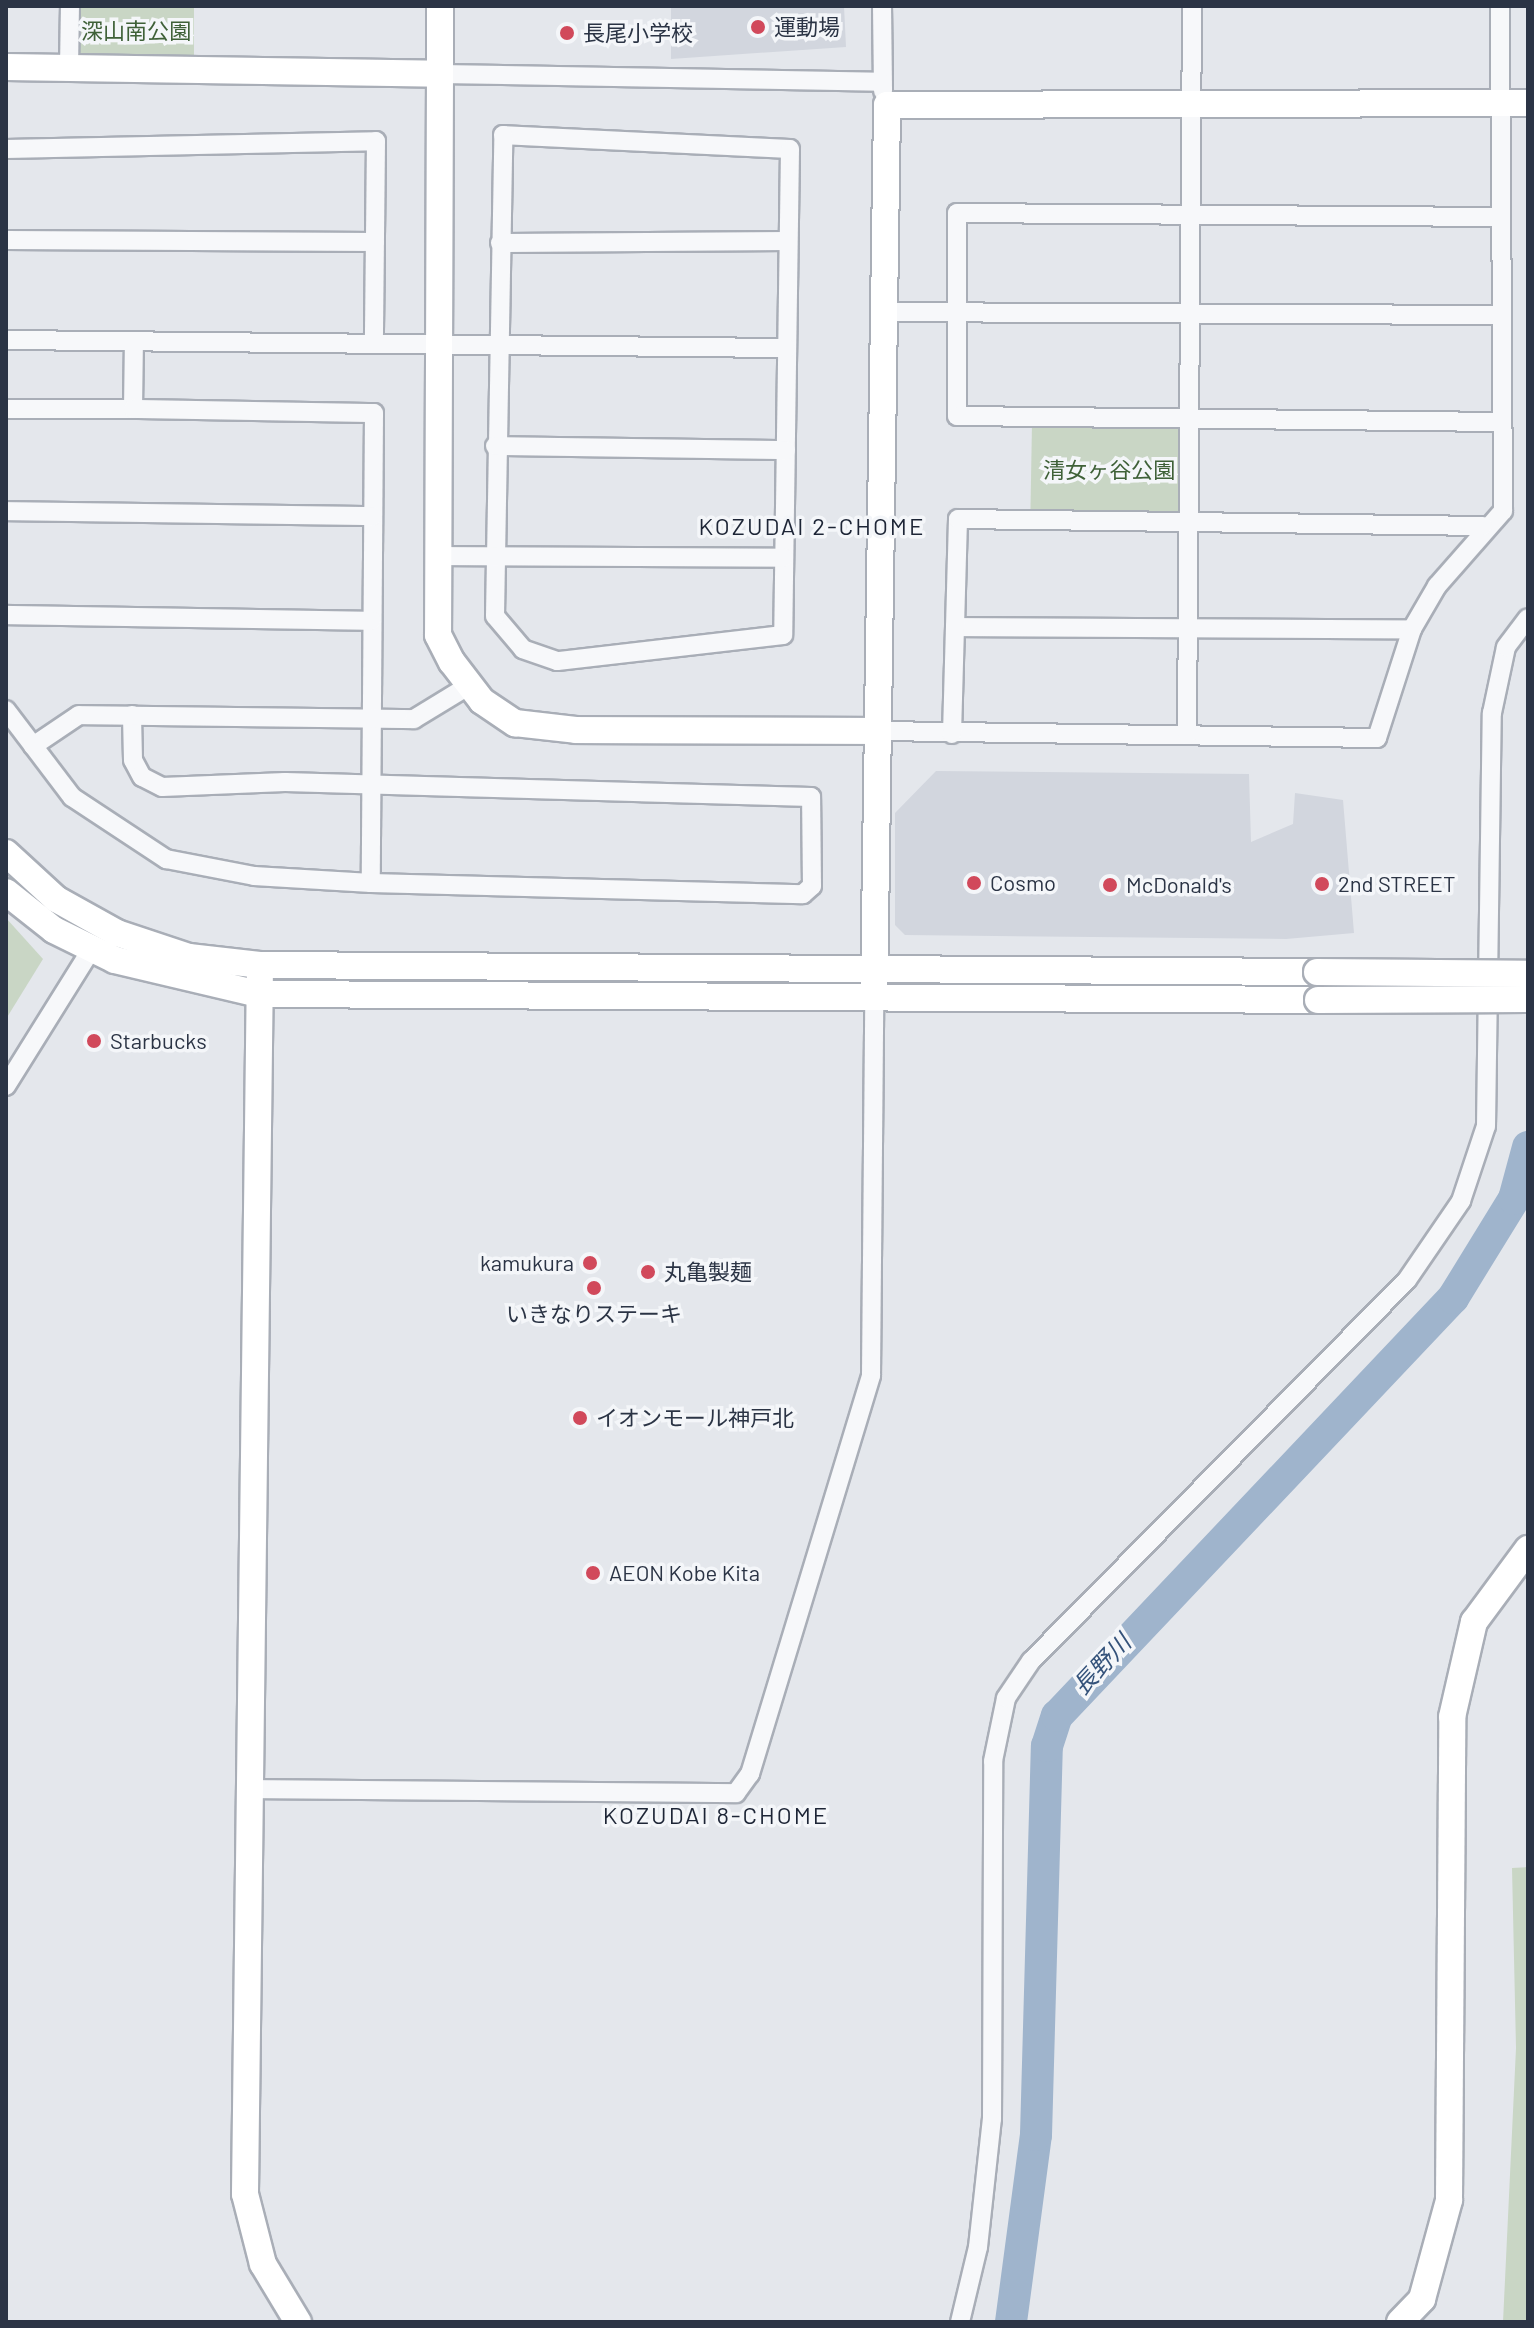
<!DOCTYPE html>
<html>
<head>
<meta charset="utf-8">
<style>
  body { margin:0 }
  #map { position:relative; width:1534px; height:2328px; overflow:hidden; background:#e4e7ec; font-family:Barlow,"Noto Sans JP",sans-serif }
  div>[style] { position:absolute }
  .built>* { inset:0; background:#d2d6de }
  .green>* { inset:0; background:#c9d6c5; transform-origin:0 0 }
  .river>* { height:32px; margin:-16px; padding:0 16px; transform-origin:16px; border-radius:16px; background:#9fb4cc }
  .roads { filter:drop-shadow(2px 0 #a9aeb7) drop-shadow(-2px 0 #a9aeb7) drop-shadow(0 2px #a9aeb7) drop-shadow(0 -2px #a9aeb7) }
  .street>* { height:18px; margin:-9px; padding:0 9px; transform-origin:9px; border-radius:9px; background:#f7f8fa }
  .secondary>* { height:26px; margin:-13px; padding:0 13px; transform-origin:13px; border-radius:13px; background:#fff }
  .bridges { filter:drop-shadow(2px 0 #a9aeb7) drop-shadow(-2px 0 #a9aeb7) drop-shadow(0 2px #a9aeb7) drop-shadow(0 -2px #a9aeb7) }
  .secondary-bridge>* { height:26px; margin:-13px; padding:0 13px; transform-origin:13px; border-radius:13px; background:#fff }
  .dots>* { width:22px; height:22px; translate:-50% -50%; box-sizing:border-box; border:4px solid #f4f6f9; border-radius:50% }
  span { translate:-50% -50%; white-space:nowrap; text-align:center; line-height:1.15; -webkit-text-stroke:7px #f4f6f9; paint-order:stroke }
  .poi-label { font-size:22px; color:#2b3445 }
  .left { translate:0 -50%; text-align:left }
  .right { translate:-100% -50%; text-align:right }
  .park-label { font-size:22px; color:#3f6138 }
  .neighbourhood-label { font-size:24px; color:#1d2536; letter-spacing:2px }
  .water-label { font-size:24px; color:#34527a; font-style:italic }
  .frame { position:absolute; inset:0; border:8px solid #2b3445; pointer-events:none }
</style>
</head>
<body>
<div id="map">
  <div class="built">
    <i style="clip-path:polygon(671px 6px,844px 6px,846px 47px,671px 59px)"></i>
    <i style="clip-path:polygon(936px 771px,1249px 774px,1251px 842px,1293px 824px,1295px 793px,1343px 800px,1354px 933px,1286px 939px,905px 935px,895px 925px,895px 813px)"></i>
  </div>
  <div class="green">
    <i style="left:80px;top:6px;width:114px;height:50px"></i>
    <i style="left:1032px;top:423px;width:154px;height:91px;rotate:1deg"></i>
    <i style="clip-path:polygon(6px 918px,43px 959px,6px 1019px)"></i>
    <i style="clip-path:polygon(1528px 1867px,1528px 2322px,1503px 2322px,1516px 2048px,1512px 1868px)"></i>
  </div>
  <div class="river">
    <i style="left:1011px;top:2322px;width:189px;rotate:-82.4deg"></i>
    <i style="left:1036px;top:2135px;width:389px;rotate:-88.4deg"></i>
    <i style="left:1047px;top:1746px;width:32px;rotate:-72deg"></i>
    <i style="left:1057px;top:1716px;width:576px;rotate:-46.55deg"></i>
    <i style="left:1453px;top:1298px;width:116px;rotate:-58.4deg"></i>
    <i style="left:1514px;top:1199px;width:54px;rotate:-74.9deg"></i>
  </div>
  <div class="roads">
    <div class="street">
      <i style="left:882px;top:6px;width:85px;rotate:89.3deg"></i>
      <i style="left:69px;top:68px;width:62px;rotate:-89.1deg"></i>
      <i style="left:440px;top:74px;width:440px;rotate:1deg"></i>
      <i style="left:503px;top:135px;width:287px;rotate:2.8deg"></i>
      <i style="left:790px;top:149px;width:486px;rotate:90.8deg"></i>
      <i style="left:783px;top:635px;width:227px;rotate:173.4deg"></i>
      <i style="left:557px;top:661px;width:36px;rotate:-161deg"></i>
      <i style="left:523px;top:649px;width:43px;rotate:-130.3deg"></i>
      <i style="left:495px;top:616px;width:481px;rotate:-89deg"></i>
      <i style="left:6px;top:149px;width:370px;rotate:-1.2deg"></i>
      <i style="left:376px;top:141px;width:203px;rotate:90.6deg"></i>
      <i style="left:1501px;top:217px;width:544px;rotate:-179.58deg"></i>
      <i style="left:957px;top:213px;width:203px;rotate:90deg"></i>
      <i style="left:957px;top:416px;width:545px;rotate:0.63deg"></i>
      <i style="left:6px;top:240px;width:369px;rotate:0.3deg"></i>
      <i style="left:500px;top:243px;width:288px;rotate:-0.4deg"></i>
      <i style="left:880px;top:312px;width:621px;rotate:0.28deg"></i>
      <i style="left:6px;top:340px;width:781px;rotate:0.59deg"></i>
      <i style="left:6px;top:409px;width:127px"></i>
      <i style="left:133px;top:409px;width:68px;rotate:-89.2deg"></i>
      <i style="left:133px;top:409px;width:241px;rotate:1deg"></i>
      <i style="left:374px;top:413px;width:470px;rotate:90.4deg"></i>
      <i style="left:495px;top:446px;width:291px;rotate:0.8deg"></i>
      <i style="left:6px;top:511px;width:367px;rotate:0.8deg"></i>
      <i style="left:437px;top:556px;width:347px;rotate:0.3deg"></i>
      <i style="left:6px;top:615px;width:366px;rotate:0.9deg"></i>
      <i style="left:955px;top:627px;width:457px;rotate:0.3deg"></i>
      <i style="left:6px;top:710px;width:109px;rotate:52.8deg"></i>
      <i style="left:72px;top:797px;width:113px;rotate:33.4deg"></i>
      <i style="left:166px;top:859px;width:90px;rotate:10.9deg"></i>
      <i style="left:254px;top:876px;width:117px;rotate:3.4deg"></i>
      <i style="left:371px;top:883px;width:432px;rotate:1.5deg"></i>
      <i style="left:803px;top:894px;width:12px;rotate:-42deg"></i>
      <i style="left:812px;top:886px;width:89px;rotate:-90.6deg"></i>
      <i style="left:811px;top:797px;width:526px;rotate:-178.37deg"></i>
      <i style="left:285px;top:782px;width:123px;rotate:177.7deg"></i>
      <i style="left:162px;top:787px;width:22px;rotate:-153deg"></i>
      <i style="left:142px;top:777px;width:19px;rotate:-118deg"></i>
      <i style="left:133px;top:760px;width:45px;rotate:-91.3deg"></i>
      <i style="left:877px;top:731px;width:500px;rotate:0.8deg"></i>
      <i style="left:1377px;top:738px;width:114px;rotate:-72.2deg"></i>
      <i style="left:1412px;top:629px;width:50px;rotate:-59.8deg"></i>
      <i style="left:1437px;top:586px;width:100px;rotate:-48.7deg"></i>
      <i style="left:1503px;top:511px;width:505px;rotate:-90.34deg"></i>
      <i style="left:952px;top:734px;width:215px;rotate:-88.4deg"></i>
      <i style="left:958px;top:519px;width:525px;rotate:0.76deg"></i>
      <i style="left:1187px;top:735px;width:729px;rotate:-89.61deg"></i>
      <i style="left:33px;top:746px;width:55px;rotate:-34deg"></i>
      <i style="left:79px;top:715px;width:335px;rotate:0.7deg"></i>
      <i style="left:414px;top:719px;width:63px;rotate:-31.4deg"></i>
      <i style="left:6px;top:1086px;width:160px;rotate:-58deg"></i>
      <i style="left:252px;top:1789px;width:484px;rotate:0.5deg"></i>
      <i style="left:736px;top:1793px;width:24px;rotate:-54deg"></i>
      <i style="left:750px;top:1774px;width:417px;rotate:-73.1deg"></i>
      <i style="left:871px;top:1375px;width:381px;rotate:-89.5deg"></i>
      <i style="left:960px;top:2322px;width:77px;rotate:-76.5deg"></i>
      <i style="left:978px;top:2247px;width:129px;rotate:-83.8deg"></i>
      <i style="left:992px;top:2119px;width:358px;rotate:-89.8deg"></i>
      <i style="left:993px;top:1761px;width:64px;rotate:-78.3deg"></i>
      <i style="left:1006px;top:1698px;width:45px;rotate:-56deg"></i>
      <i style="left:1031px;top:1661px;width:535px;rotate:-45.38deg"></i>
      <i style="left:1407px;top:1280px;width:96px;rotate:-55.6deg"></i>
      <i style="left:1461px;top:1201px;width:79px;rotate:-71.6deg"></i>
      <i style="left:1486px;top:1126px;width:413px;rotate:-89.2deg"></i>
      <i style="left:1492px;top:713px;width:67px;rotate:-78deg"></i>
      <i style="left:1506px;top:647px;width:36px;rotate:-53deg"></i>
    </div>
    <div class="secondary">
      <i style="left:6px;top:67px;width:434px;rotate:0.9deg"></i>
      <i style="left:440px;top:74px;width:68px;rotate:-90deg"></i>
      <i style="left:440px;top:74px;width:561px;rotate:90.2deg"></i>
      <i style="left:438px;top:635px;width:30px;rotate:63deg"></i>
      <i style="left:452px;top:662px;width:49px;rotate:52.4deg"></i>
      <i style="left:482px;top:701px;width:40px;rotate:34deg"></i>
      <i style="left:515px;top:723px;width:61px;rotate:6.5deg"></i>
      <i style="left:576px;top:730px;width:301px;rotate:0.2deg"></i>
      <i style="left:6px;top:853px;width:68px;rotate:42.6deg"></i>
      <i style="left:56px;top:899px;width:70px;rotate:29.1deg"></i>
      <i style="left:117px;top:933px;width:76px;rotate:18.4deg"></i>
      <i style="left:189px;top:957px;width:71px;rotate:6.4deg"></i>
      <i style="left:260px;top:965px;width:1057px;rotate:0.38deg"></i>
      <i style="left:6px;top:892px;width:61px;rotate:38.4deg"></i>
      <i style="left:54px;top:930px;width:68px;rotate:26.2deg"></i>
      <i style="left:115px;top:960px;width:148px;rotate:13.3deg"></i>
      <i style="left:259px;top:994px;width:1059px;rotate:0.32deg"></i>
      <i style="left:260px;top:965px;width:1229px;rotate:90.7deg"></i>
      <i style="left:245px;top:2194px;width:72px;rotate:75.6deg"></i>
      <i style="left:263px;top:2264px;width:68px;rotate:58.9deg"></i>
      <i style="left:874px;top:994px;width:889px;rotate:-89.16deg"></i>
      <i style="left:887px;top:105px;width:641px;rotate:-0.18deg"></i>
      <i style="left:1400px;top:2322px;width:32px;rotate:-46deg"></i>
      <i style="left:1422px;top:2299px;width:103px;rotate:-74.7deg"></i>
      <i style="left:1449px;top:2200px;width:483px;rotate:-89.6deg"></i>
      <i style="left:1452px;top:1717px;width:98px;rotate:-77deg"></i>
      <i style="left:1474px;top:1622px;width:91px;rotate:-53.5deg"></i>
    </div>
  </div>
  <div class="bridges">
    <div class="secondary-bridge">
      <i style="left:1317px;top:972px;width:211px;rotate:0.5deg"></i>
      <i style="left:1318px;top:1000px;width:210px;rotate:-0.3deg"></i>
    </div>
  </div>
  <div class="dots">
    <i style="left:758px;top:27px;background:#d1495b"></i>
    <i style="left:567px;top:33px;background:#d1495b"></i>
    <i style="left:974px;top:883px;background:#d1495b"></i>
    <i style="left:1322px;top:884px;background:#d1495b"></i>
    <i style="left:1110px;top:885px;background:#d1495b"></i>
    <i style="left:94px;top:1041px;background:#d1495b"></i>
    <i style="left:590px;top:1263px;background:#d1495b"></i>
    <i style="left:648px;top:1272px;background:#d1495b"></i>
    <i style="left:594px;top:1288px;background:#d1495b"></i>
    <i style="left:580px;top:1418px;background:#d1495b"></i>
    <i style="left:593px;top:1573px;background:#d1495b"></i>
  </div>
  <div class="poi-label">
    <span class="left" style="left:774px;top:27px">運動場</span>
    <span class="left" style="left:583px;top:33px">長尾小学校</span>
    <span class="left" style="left:990px;top:883px">Cosmo</span>
    <span class="left" style="left:1338px;top:884px">2nd STREET</span>
    <span class="left" style="left:1126px;top:885px">McDonald's</span>
    <span class="left" style="left:110px;top:1041px">Starbucks</span>
    <span class="right" style="left:574px;top:1263px">kamukura</span>
    <span class="left" style="left:664px;top:1272px">丸亀製麺</span>
    <span style="left:594px;top:1314px">いきなりステーキ</span>
    <span class="left" style="left:596px;top:1418px">イオンモール神戸北</span>
    <span class="left" style="left:609px;top:1573px">AEON Kobe Kita</span>
  </div>
  <div class="park-label">
    <span style="left:136px;top:31px">深山南公園</span>
    <span style="left:1109px;top:470px">清女ヶ谷公園</span>
  </div>
  <div class="neighbourhood-label">
    <span style="left:812px;top:526px">KOZUDAI 2-CHOME</span>
    <span style="left:716px;top:1815px">KOZUDAI 8-CHOME</span>
  </div>
  <div class="water-label">
    <span style="left:1101px;top:1664px;rotate:-47deg">長野川</span>
  </div>
  <div class="frame"></div>
</div>
</body>
</html>
